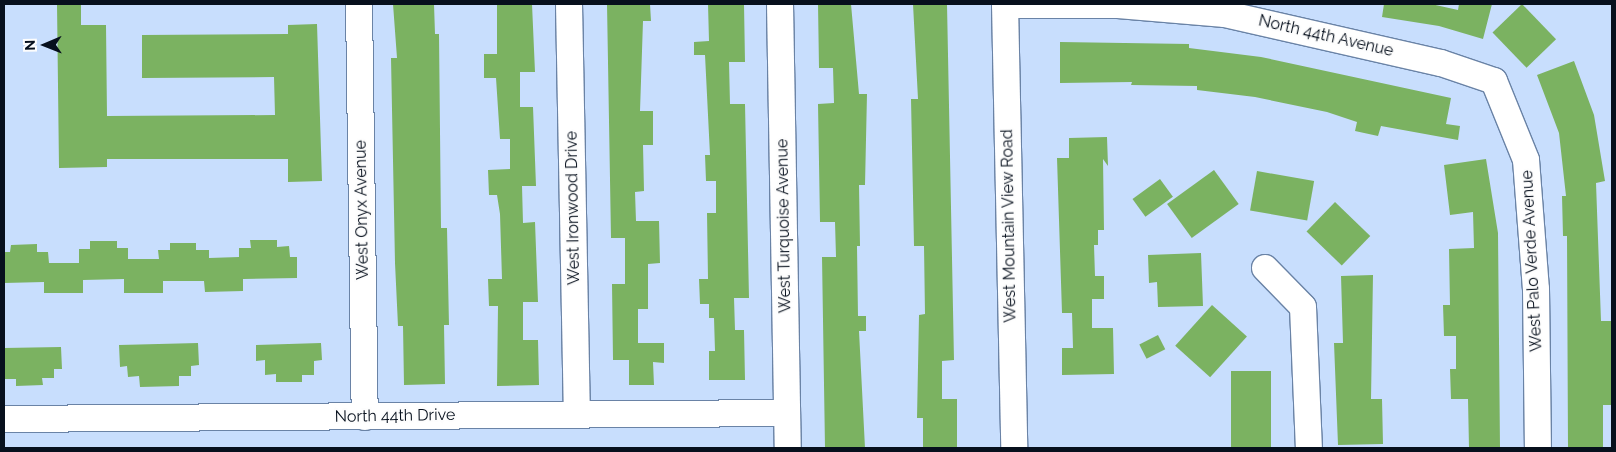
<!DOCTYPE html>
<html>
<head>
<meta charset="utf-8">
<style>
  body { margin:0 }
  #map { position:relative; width:1616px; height:452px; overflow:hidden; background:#c8defd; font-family:Raleway,sans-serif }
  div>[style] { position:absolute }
  .building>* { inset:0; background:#7bb261; transform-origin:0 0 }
  .roads { filter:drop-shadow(1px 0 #6a83a6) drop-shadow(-1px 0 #6a83a6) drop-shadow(0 1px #6a83a6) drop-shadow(0 -1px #6a83a6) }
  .minor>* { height:26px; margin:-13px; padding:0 13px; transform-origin:13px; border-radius:13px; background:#fff }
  span { translate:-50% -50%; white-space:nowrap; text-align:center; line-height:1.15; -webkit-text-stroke:4px #fdfdfd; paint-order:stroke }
  .street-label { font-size:16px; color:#07101d }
  .frame { position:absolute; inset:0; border:5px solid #07101d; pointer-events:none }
  .north { position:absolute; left:20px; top:20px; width:50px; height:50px; -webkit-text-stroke:4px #fdfdfd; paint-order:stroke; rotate:269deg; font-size:14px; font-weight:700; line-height:20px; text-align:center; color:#07101d }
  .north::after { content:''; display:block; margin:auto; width:18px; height:22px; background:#07101d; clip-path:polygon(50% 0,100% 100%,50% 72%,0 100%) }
</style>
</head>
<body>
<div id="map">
  <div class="building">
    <i style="clip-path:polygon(57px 4px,81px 4px,81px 25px,106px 25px,107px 116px,275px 115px,274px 77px,142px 78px,142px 35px,288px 34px,288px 25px,317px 24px,322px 181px,288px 182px,288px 159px,107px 159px,107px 167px,59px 168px)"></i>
    <i style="clip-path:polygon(393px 4px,434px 4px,435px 34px,439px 34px,441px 228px,447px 228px,449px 325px,444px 325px,445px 384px,404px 385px,403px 326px,398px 326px,395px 263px,391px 58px,397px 58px)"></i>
    <i style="clip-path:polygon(497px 4px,532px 4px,535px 72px,520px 72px,520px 107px,533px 107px,536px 186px,522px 186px,523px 223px,535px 222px,538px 302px,523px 302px,523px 340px,538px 340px,539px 385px,497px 386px,498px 306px,489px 306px,488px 279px,502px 279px,500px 214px,497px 195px,489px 195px,488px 170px,510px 169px,510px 139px,500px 139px,496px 78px,484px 78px,484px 54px,497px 54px)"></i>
    <i style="clip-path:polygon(607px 4px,650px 4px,651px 21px,643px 21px,640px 111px,653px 111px,653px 145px,643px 145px,644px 191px,635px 192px,636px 221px,659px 221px,660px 263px,648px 264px,648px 309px,638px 309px,638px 343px,664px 343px,664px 363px,653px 362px,654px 385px,629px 385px,629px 360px,613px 360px,612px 284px,625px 284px,625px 238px,611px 238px)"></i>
    <i style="clip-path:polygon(708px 4px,744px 4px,745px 62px,729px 62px,730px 104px,745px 104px,749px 298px,734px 298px,735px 330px,744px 330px,745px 380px,709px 380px,709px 351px,715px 351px,714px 318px,709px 318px,709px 304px,700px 304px,699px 279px,708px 279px,707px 213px,716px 213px,716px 181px,706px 181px,705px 155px,710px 155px,705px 55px,694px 55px,694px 42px,709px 41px)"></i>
    <i style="clip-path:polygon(818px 4px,851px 4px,859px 94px,867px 94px,865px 185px,859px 185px,860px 246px,857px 246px,858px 316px,866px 316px,866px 331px,859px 331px,865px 448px,825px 448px,822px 257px,836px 257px,835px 222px,820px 222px,818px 104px,834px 103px,833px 68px,819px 68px)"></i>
    <i style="clip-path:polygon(913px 4px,947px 4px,954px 360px,942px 361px,942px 399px,957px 399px,957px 448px,923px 448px,923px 418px,917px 418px,919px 315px,925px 314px,924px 246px,914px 246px,911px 99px,918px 99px)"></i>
    <i style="clip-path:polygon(1384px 4px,1431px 4px,1458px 10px,1459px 4px,1492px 4px,1483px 39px,1439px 26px,1382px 17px)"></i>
    <i style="left:1522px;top:4px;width:49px;height:41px;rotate:46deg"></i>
    <i style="clip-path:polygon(1060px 42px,1189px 44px,1189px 48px,1261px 57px,1451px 98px,1446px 124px,1460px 126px,1458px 140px,1381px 126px,1378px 136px,1355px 131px,1357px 122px,1327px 112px,1255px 97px,1197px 90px,1197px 86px,1131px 85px,1132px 82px,1060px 83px)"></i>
    <i style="clip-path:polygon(1574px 61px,1594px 115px,1605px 181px,1596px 183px,1601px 321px,1612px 321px,1612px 405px,1603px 405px,1603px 448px,1568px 448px,1567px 236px,1563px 236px,1562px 196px,1566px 196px,1559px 133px,1537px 75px)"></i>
    <i style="clip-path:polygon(1107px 137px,1108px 166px,1103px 159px,1104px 230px,1098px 230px,1098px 245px,1094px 245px,1095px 276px,1104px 276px,1104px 299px,1092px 299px,1092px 328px,1113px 328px,1114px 374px,1062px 375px,1062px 348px,1073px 348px,1072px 313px,1062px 313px,1057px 158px,1069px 158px,1069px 138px)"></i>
    <i style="clip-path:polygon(1486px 159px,1498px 233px,1500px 448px,1469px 448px,1468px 399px,1451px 399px,1450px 369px,1456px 369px,1456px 336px,1444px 336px,1443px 305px,1450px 305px,1449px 249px,1474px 248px,1473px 212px,1450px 215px,1444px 165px)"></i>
    <i style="left:1214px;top:170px;width:42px;height:58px;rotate:54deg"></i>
    <i style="left:1257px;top:171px;width:58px;height:40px;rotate:10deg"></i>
    <i style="left:1160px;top:179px;width:22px;height:34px;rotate:54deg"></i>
    <i style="left:1335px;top:202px;width:49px;height:41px;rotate:44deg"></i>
    <i style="clip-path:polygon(250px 240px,277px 240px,277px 247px,289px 246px,290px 257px,297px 257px,297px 278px,243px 279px,243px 291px,205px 292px,204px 281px,163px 281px,163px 293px,124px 293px,124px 279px,83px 280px,83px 293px,44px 293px,44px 282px,4px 283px,4px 252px,10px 252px,11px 245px,37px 244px,37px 252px,48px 252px,49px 263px,79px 263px,79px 249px,90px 249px,90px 241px,117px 241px,117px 248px,128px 248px,128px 259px,159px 259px,158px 250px,170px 250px,170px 243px,196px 243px,196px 250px,209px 250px,209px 258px,239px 257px,239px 248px,251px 248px)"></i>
    <i style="clip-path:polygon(1201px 253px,1203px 306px,1158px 307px,1157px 282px,1149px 283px,1148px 255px)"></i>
    <i style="clip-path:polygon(1373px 275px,1371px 399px,1382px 399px,1383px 444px,1338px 445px,1334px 343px,1343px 343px,1341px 276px)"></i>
    <i style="left:1212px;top:305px;width:47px;height:55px;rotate:42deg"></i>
    <i style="left:1158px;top:335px;width:16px;height:21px;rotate:63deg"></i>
    <i style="clip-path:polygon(198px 343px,199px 365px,191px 366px,191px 376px,179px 376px,179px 386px,140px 387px,139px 376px,128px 377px,127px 366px,120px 367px,119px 345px)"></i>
    <i style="clip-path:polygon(321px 343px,322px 360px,314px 361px,314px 375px,302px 375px,302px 382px,276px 382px,276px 374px,265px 375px,265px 360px,256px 361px,256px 345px)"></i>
    <i style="clip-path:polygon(61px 347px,62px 369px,54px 369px,54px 378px,42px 378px,43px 385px,16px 386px,16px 379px,5px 379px,4px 348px)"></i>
    <i style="left:1231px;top:371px;width:40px;height:77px"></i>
  </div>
  <div class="roads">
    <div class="minor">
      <i style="left:359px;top:4px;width:413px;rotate:89.2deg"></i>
      <i style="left:569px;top:4px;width:409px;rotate:88.9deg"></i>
      <i style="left:780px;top:4px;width:444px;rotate:89deg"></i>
      <i style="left:1005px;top:4px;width:444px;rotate:88.8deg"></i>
      <i style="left:1005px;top:5px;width:113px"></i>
      <i style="left:1118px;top:5px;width:107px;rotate:4.8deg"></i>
      <i style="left:1225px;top:14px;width:221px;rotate:12.8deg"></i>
      <i style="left:1441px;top:63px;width:56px;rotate:18.8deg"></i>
      <i style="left:1494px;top:81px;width:85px;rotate:67.9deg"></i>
      <i style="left:1526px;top:160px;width:129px;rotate:85.6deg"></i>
      <i style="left:1536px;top:289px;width:159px;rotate:89.3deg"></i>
      <i style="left:1265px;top:268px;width:54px;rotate:45.7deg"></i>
      <i style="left:1303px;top:307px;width:141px;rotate:87.6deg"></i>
      <i style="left:4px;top:419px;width:783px;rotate:-0.44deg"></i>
    </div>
  </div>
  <div class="street-label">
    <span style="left:1326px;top:36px;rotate:13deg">North 44th Avenue</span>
    <span style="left:573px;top:208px;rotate:-91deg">West Ironwood Drive</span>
    <span style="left:362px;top:210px;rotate:-91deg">West Onyx Avenue</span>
    <span style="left:784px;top:226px;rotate:-91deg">West Turquoise Avenue</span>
    <span style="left:1009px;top:226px;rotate:-91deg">West Mountain View Road</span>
    <span style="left:1532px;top:261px;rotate:-93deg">West Palo Verde Avenue</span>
    <span style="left:395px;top:416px;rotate:-1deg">North 44th Drive</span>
  </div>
  <div class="frame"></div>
  <div class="north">N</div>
</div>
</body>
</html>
